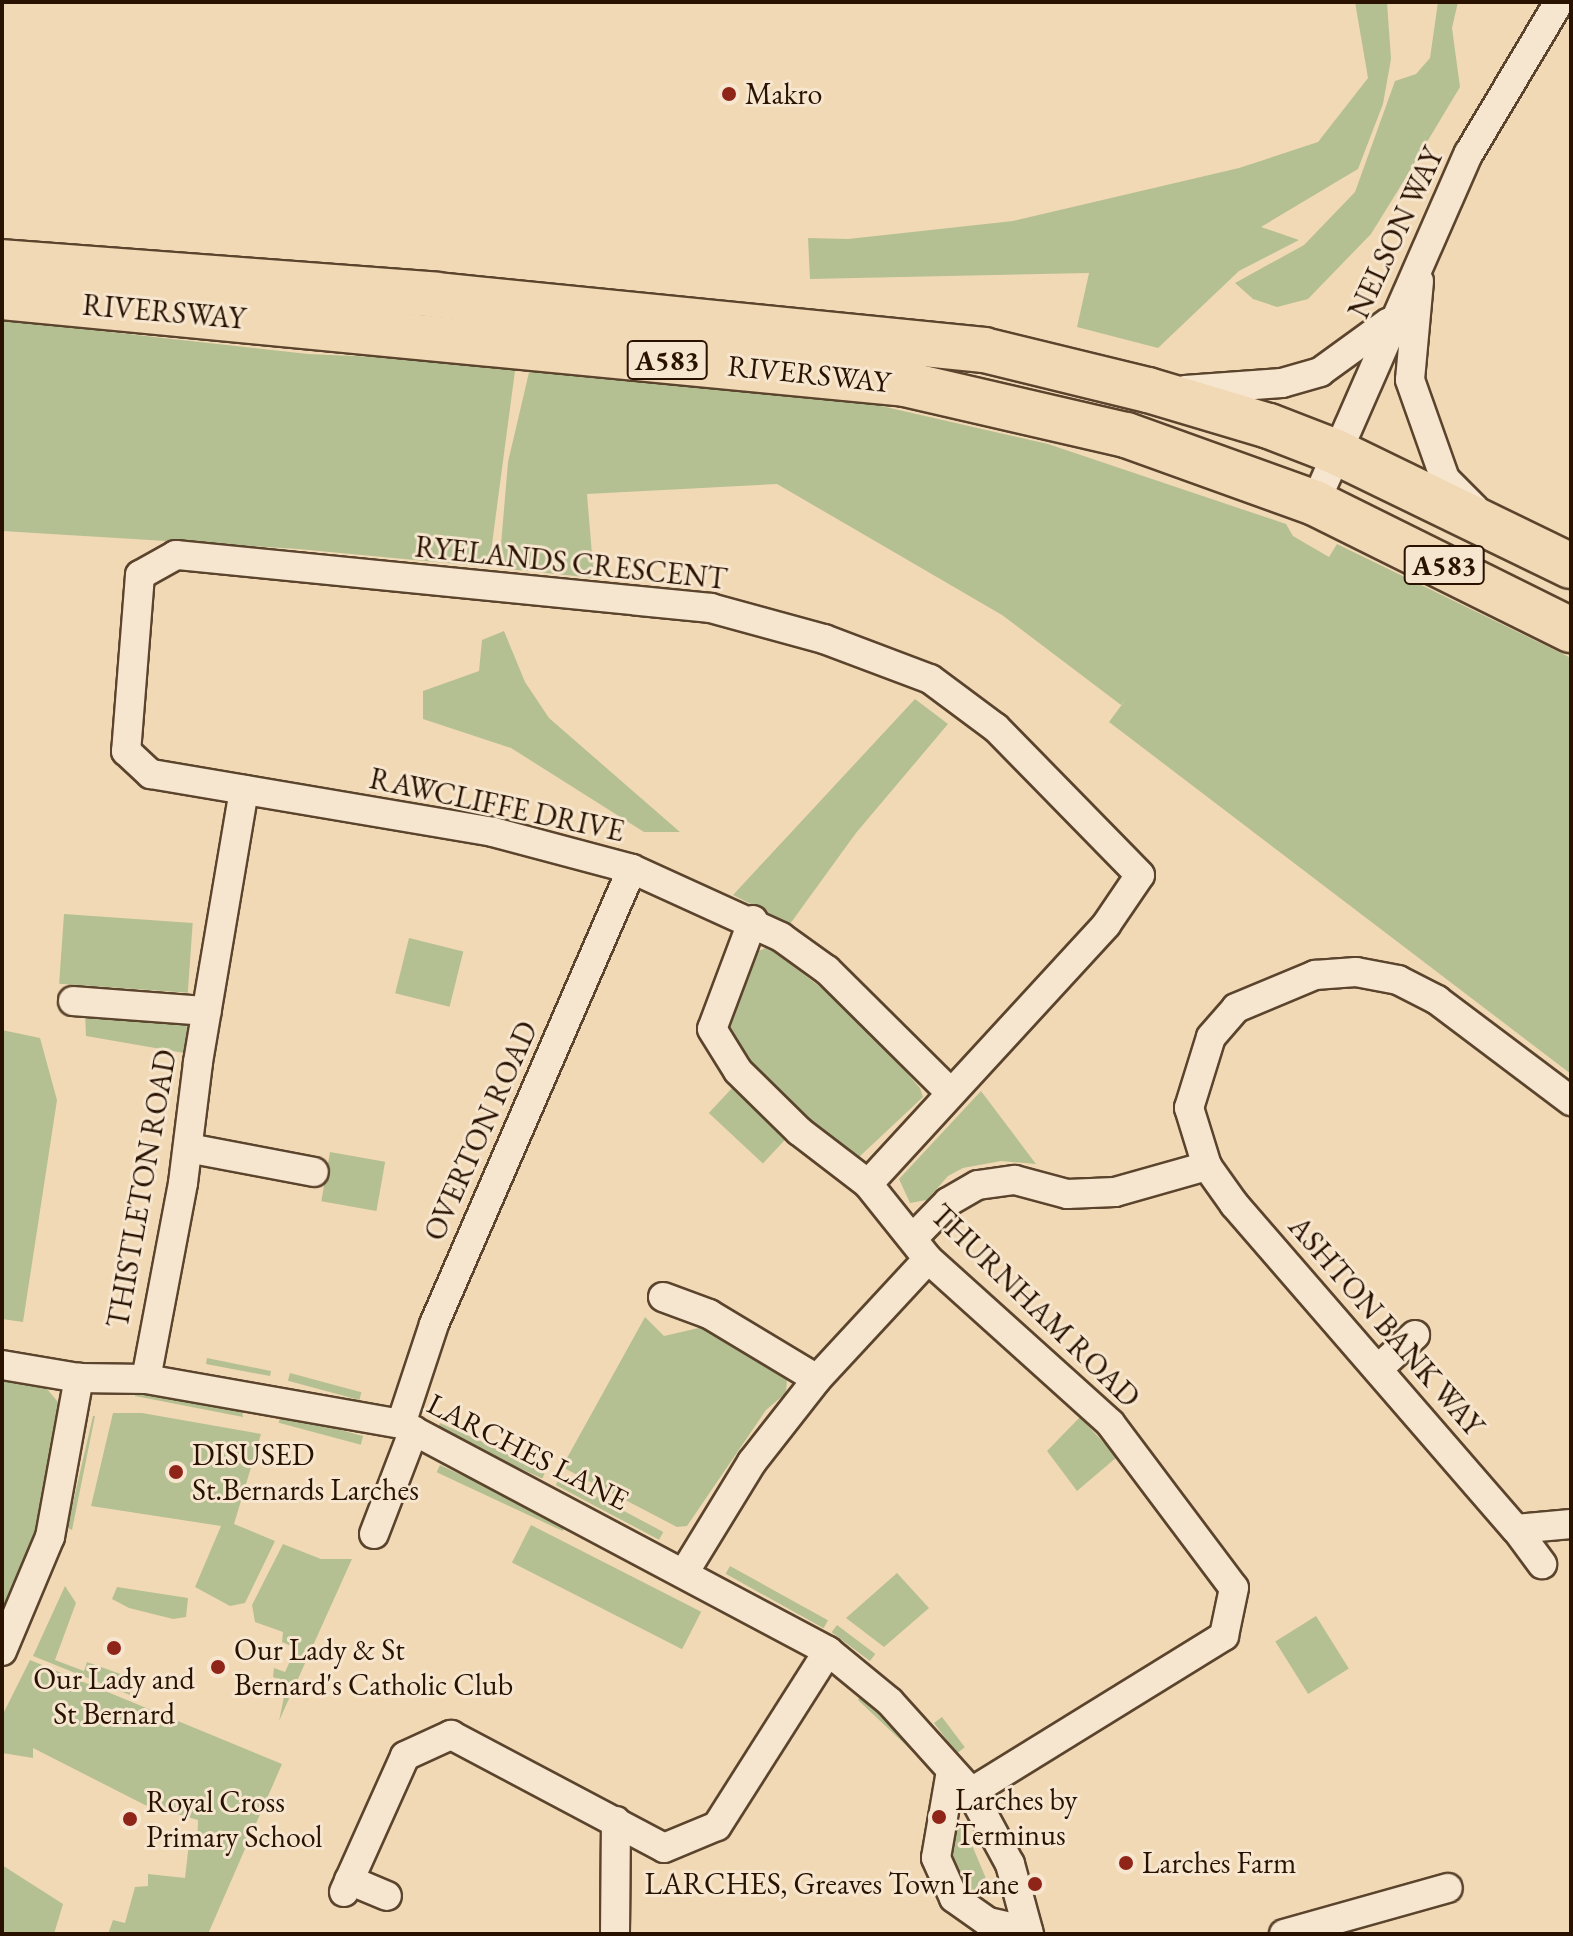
<!DOCTYPE html>
<html>
<head>
<meta charset="utf-8">
<style>
  body { margin:0 }
  #map { position:relative; width:1573px; height:1936px; overflow:hidden; background:#f2d9b5; font-family:"EB Garamond",serif }
  div>[style] { position:absolute }
  .green>* { inset:0; background:#b5c092; transform-origin:0 0 }
  .roads { filter:drop-shadow(2px 0 #5b442d) drop-shadow(-2px 0 #5b442d) drop-shadow(0 2px #5b442d) drop-shadow(0 -2px #5b442d) }
  .minor>* { height:28px; margin:-14px; padding:0 14px; transform-origin:14px; border-radius:14px; background:#f7e6cf }
  .trunk>* { height:44px; margin:-22px; padding:0 22px; transform-origin:22px; border-radius:22px; background:#f2d9b5 }
  .dots>* { width:22px; height:22px; translate:-50% -50%; box-sizing:border-box; border:4px solid #f7e6cf; border-radius:50% }
  span { translate:-50% -50%; white-space:nowrap; text-align:center; line-height:1.15; -webkit-text-stroke:6px #f7e6cf; paint-order:stroke }
  .shield-label span { padding:2px 6px; background:#f7e6cf; border:2px solid; border-radius:6px; -webkit-text-stroke-width:0 }
  .shield-label { font-size:28px; color:#291200; font-weight:700 }
  .poi-label { font-size:30px; color:#291200 }
  .left { translate:0 -50%; text-align:left }
  .right { translate:-100% -50%; text-align:right }
  .street-label { font-size:30px; color:#291200 }
  .frame { position:absolute; inset:0; border:4px solid #291200; pointer-events:none }
</style>
</head>
<body>
<div id="map">
  <div class="green">
    <i style="clip-path:polygon(1355px 2px,1387px 2px,1391px 59px,1383px 104px,1358px 169px,1261px 227px,1299px 240px,1239px 271px,1158px 348px,1077px 327px,1089px 273px,810px 279px,808px 238px,848px 239px,1013px 221px,1239px 168px,1318px 142px,1368px 78px)"></i>
    <i style="clip-path:polygon(1438px 2px,1458px 2px,1452px 28px,1460px 87px,1397px 192px,1371px 234px,1308px 299px,1277px 307px,1253px 299px,1235px 283px,1304px 245px,1355px 192px,1395px 81px,1416px 74px,1430px 58px)"></i>
    <i style="clip-path:polygon(2px 320px,308px 354px,516px 363px,489px 567px,298px 549px,2px 531px)"></i>
    <i style="clip-path:polygon(530px 368px,772px 388px,877px 405px,1048px 444px,1286px 524px,1293px 536px,1329px 557px,1337px 544px,1571px 658px,1571px 1074px,1109px 722px,1126px 699px,1121px 705px,1002px 615px,777px 484px,587px 494px,594px 578px,499px 568px,508px 462px)"></i>
    <i style="clip-path:polygon(504px 631px,525px 682px,549px 718px,680px 832px,644px 832px,511px 748px,423px 719px,423px 691px,479px 671px,482px 640px)"></i>
    <i style="clip-path:polygon(915px 699px,948px 724px,856px 833px,790px 924px,733px 895px)"></i>
    <i style="left:64px;top:914px;width:129px;height:70px;rotate:4deg"></i>
    <i style="left:409px;top:938px;width:56px;height:57px;rotate:14deg"></i>
    <i style="clip-path:polygon(768px 947px,853px 1012px,920px 1088px,923px 1097px,857px 1159px,795px 1117px,739px 1060px,721px 1021px,746px 956px)"></i>
    <i style="clip-path:polygon(85px 1012px,180px 1020px,188px 1028px,184px 1053px,86px 1036px)"></i>
    <i style="clip-path:polygon(2px 1030px,40px 1038px,57px 1100px,23px 1322px,2px 1319px)"></i>
    <i style="left:734px;top:1086px;width:74px;height:37px;rotate:43deg"></i>
    <i style="clip-path:polygon(981px 1091px,1036px 1164px,1001px 1161px,963px 1168px,948px 1176px,927px 1200px,910px 1203px,899px 1179px)"></i>
    <i style="left:330px;top:1152px;width:56px;height:50px;rotate:10deg"></i>
    <i style="clip-path:polygon(645px 1317px,664px 1336px,703px 1327px,787px 1379px,786px 1393px,766px 1410px,687px 1526px,677px 1527px,562px 1467px)"></i>
    <i style="clip-path:polygon(207px 1358px,271px 1371px,270px 1376px,206px 1364px)"></i>
    <i style="left:290px;top:1373px;width:74px;height:8px;rotate:15deg"></i>
    <i style="clip-path:polygon(2px 1376px,42px 1383px,58px 1402px,63px 1426px,39px 1528px,2px 1621px)"></i>
    <i style="clip-path:polygon(136px 1387px,241px 1406px,243px 1417px,135px 1396px)"></i>
    <i style="clip-path:polygon(113px 1413px,142px 1413px,261px 1434px,234px 1524px,275px 1541px,245px 1603px,230px 1606px,195px 1587px,221px 1526px,91px 1506px)"></i>
    <i style="left:281px;top:1414px;width:85px;height:9px;rotate:15deg"></i>
    <i style="clip-path:polygon(93px 1416px,95px 1416px,72px 1530px,68px 1528px,72px 1507px)"></i>
    <i style="clip-path:polygon(1080px 1417px,1117px 1457px,1077px 1491px,1047px 1451px)"></i>
    <i style="left:440px;top:1423px;width:116px;height:9px;rotate:24deg"></i>
    <i style="left:440px;top:1465px;width:139px;height:8px;rotate:25deg"></i>
    <i style="left:560px;top:1477px;width:117px;height:9px;rotate:28deg"></i>
    <i style="left:531px;top:1525px;width:191px;height:42px;rotate:27deg"></i>
    <i style="clip-path:polygon(283px 1544px,321px 1559px,352px 1559px,279px 1721px,287px 1682px,273px 1677px,274px 1668px,285px 1672px,296px 1648px,282px 1642px,283px 1632px,255px 1622px,252px 1605px)"></i>
    <i style="left:730px;top:1566px;width:112px;height:9px;rotate:29deg"></i>
    <i style="clip-path:polygon(897px 1573px,929px 1608px,884px 1647px,846px 1618px)"></i>
    <i style="clip-path:polygon(65px 1586px,76px 1603px,55px 1660px,84px 1671px,87px 1662px,129px 1677px,130px 1695px,33px 1656px)"></i>
    <i style="clip-path:polygon(117px 1587px,188px 1598px,186px 1617px,173px 1619px,129px 1608px,112px 1599px)"></i>
    <i style="left:1316px;top:1616px;width:62px;height:48px;rotate:58deg"></i>
    <i style="left:837px;top:1625px;width:48px;height:9px;rotate:37deg"></i>
    <i style="clip-path:polygon(30px 1660px,282px 1764px,208px 1934px,108px 1934px,113px 1920px,125px 1923px,135px 1887px,148px 1886px,148px 1874px,185px 1878px,189px 1843px,197px 1849px,198px 1820px,145px 1805px,33px 1748px,33px 1758px,2px 1753px,2px 1716px)"></i>
    <i style="clip-path:polygon(862px 1693px,919px 1745px,913px 1752px,858px 1700px)"></i>
    <i style="left:942px;top:1717px;width:38px;height:10px;rotate:53deg"></i>
    <i style="clip-path:polygon(963px 1824px,990px 1888px,979px 1898px,957px 1885px,948px 1857px,958px 1825px)"></i>
    <i style="clip-path:polygon(2px 1865px,63px 1904px,54px 1934px,2px 1934px)"></i>
  </div>
  <div class="roads">
    <div class="minor">
      <i style="left:1419px;top:281px;width:99px;rotate:95.2deg"></i>
      <i style="left:1410px;top:380px;width:105px;rotate:70.5deg"></i>
      <i style="left:1445px;top:479px;width:42px;rotate:45deg"></i>
      <i style="left:1185px;top:390px;width:97px;rotate:-4.1deg"></i>
      <i style="left:1282px;top:383px;width:40px;rotate:-16deg"></i>
      <i style="left:1320px;top:372px;width:85px;rotate:-35.9deg"></i>
      <i style="left:1315px;top:503px;width:382px;rotate:-66.3deg"></i>
      <i style="left:1469px;top:153px;width:176px;rotate:-59.2deg"></i>
      <i style="left:753px;top:920px;width:116px;rotate:110.6deg"></i>
      <i style="left:712px;top:1029px;width:49px;rotate:58.2deg"></i>
      <i style="left:738px;top:1071px;width:86px;rotate:44.5deg"></i>
      <i style="left:799px;top:1131px;width:87px;rotate:37.5deg"></i>
      <i style="left:868px;top:1184px;width:96px;rotate:51.3deg"></i>
      <i style="left:928px;top:1259px;width:245px;rotate:42deg"></i>
      <i style="left:1110px;top:1423px;width:206px;rotate:53.1deg"></i>
      <i style="left:1234px;top:1588px;width:49px;rotate:101.8deg"></i>
      <i style="left:1224px;top:1636px;width:297px;rotate:148.3deg"></i>
      <i style="left:73px;top:1001px;width:134px;rotate:4.3deg"></i>
      <i style="left:188px;top:1148px;width:128px;rotate:10.8deg"></i>
      <i style="left:1207px;top:1166px;width:47px;rotate:54.6deg"></i>
      <i style="left:1234px;top:1204px;width:430px;rotate:49.1deg"></i>
      <i style="left:1516px;top:1529px;width:55px;rotate:-5.2deg"></i>
      <i style="left:868px;top:1184px;width:352px;rotate:-47.4deg"></i>
      <i style="left:1106px;top:925px;width:60px;rotate:-55.8deg"></i>
      <i style="left:1140px;top:875px;width:206px;rotate:-134.4deg"></i>
      <i style="left:996px;top:728px;width:82px;rotate:-143.4deg"></i>
      <i style="left:930px;top:679px;width:113px;rotate:-159.3deg"></i>
      <i style="left:824px;top:639px;width:117px;rotate:-164.7deg"></i>
      <i style="left:711px;top:608px;width:538px;rotate:-174.34deg"></i>
      <i style="left:176px;top:555px;width:41px;rotate:150.9deg"></i>
      <i style="left:140px;top:575px;width:177px;rotate:94.5deg"></i>
      <i style="left:126px;top:751px;width:34px;rotate:43deg"></i>
      <i style="left:151px;top:774px;width:347px;rotate:9.6deg"></i>
      <i style="left:493px;top:832px;width:144px;rotate:14.9deg"></i>
      <i style="left:632px;top:869px;width:164px;rotate:24.5deg"></i>
      <i style="left:781px;top:937px;width:57px;rotate:35.7deg"></i>
      <i style="left:827px;top:970px;width:173px;rotate:44.8deg"></i>
      <i style="left:913px;top:1238px;width:50px;rotate:-45.8deg"></i>
      <i style="left:948px;top:1202px;width:34px;rotate:-30deg"></i>
      <i style="left:978px;top:1185px;width:37px;rotate:-8deg"></i>
      <i style="left:1015px;top:1180px;width:54px;rotate:15.1deg"></i>
      <i style="left:1067px;top:1194px;width:48px;rotate:-2.4deg"></i>
      <i style="left:1115px;top:1192px;width:96px;rotate:-15.8deg"></i>
      <i style="left:1207px;top:1166px;width:61px;rotate:-107.2deg"></i>
      <i style="left:1189px;top:1108px;width:74px;rotate:-72.8deg"></i>
      <i style="left:1211px;top:1037px;width:38px;rotate:-49deg"></i>
      <i style="left:1236px;top:1008px;width:86px;rotate:-22.7deg"></i>
      <i style="left:1315px;top:975px;width:41px;rotate:-4.2deg"></i>
      <i style="left:1356px;top:972px;width:43px;rotate:10.8deg"></i>
      <i style="left:1398px;top:980px;width:44px;rotate:27.1deg"></i>
      <i style="left:1437px;top:1000px;width:168px;rotate:37deg"></i>
      <i style="left:663px;top:1297px;width:49px;rotate:20.3deg"></i>
      <i style="left:709px;top:1314px;width:126px;rotate:31deg"></i>
      <i style="left:2px;top:1365px;width:78px;rotate:9.6deg"></i>
      <i style="left:79px;top:1378px;width:67px;rotate:0.9deg"></i>
      <i style="left:146px;top:1379px;width:259px;rotate:10deg"></i>
      <i style="left:401px;top:1424px;width:484px;rotate:28deg"></i>
      <i style="left:828px;top:1651px;width:80px;rotate:39.4deg"></i>
      <i style="left:890px;top:1702px;width:121px;rotate:48deg"></i>
      <i style="left:971px;top:1792px;width:82px;rotate:61.6deg"></i>
      <i style="left:1010px;top:1864px;width:73px;rotate:74.8deg"></i>
      <i style="left:1379px;top:1368px;width:49px;rotate:-42.5deg"></i>
      <i style="left:146px;top:1379px;width:199px;rotate:-79.3deg"></i>
      <i style="left:183px;top:1183px;width:122px;rotate:-82.9deg"></i>
      <i style="left:198px;top:1062px;width:276px;rotate:-80.4deg"></i>
      <i style="left:401px;top:1424px;width:105px;rotate:-71.7deg"></i>
      <i style="left:434px;top:1324px;width:496px;rotate:-66.5deg"></i>
      <i style="left:1516px;top:1529px;width:44px;rotate:53.4deg"></i>
      <i style="left:374px;top:1534px;width:111px;rotate:-69deg"></i>
      <i style="left:684px;top:1573px;width:130px;rotate:-58.5deg"></i>
      <i style="left:752px;top:1462px;width:105px;rotate:-51.9deg"></i>
      <i style="left:817px;top:1379px;width:163px;rotate:-47.2deg"></i>
      <i style="left:2px;top:1651px;width:124px;rotate:-67.2deg"></i>
      <i style="left:50px;top:1537px;width:162px;rotate:-79.7deg"></i>
      <i style="left:951px;top:1771px;width:88px;rotate:99.8deg"></i>
      <i style="left:936px;top:1858px;width:44px;rotate:65.8deg"></i>
      <i style="left:954px;top:1898px;width:42px;rotate:35.2deg"></i>
      <i style="left:988px;top:1922px;width:41px;rotate:12.7deg"></i>
      <i style="left:349px;top:1880px;width:41px;rotate:22.8deg"></i>
      <i style="left:344px;top:1892px;width:149px;rotate:-65.8deg"></i>
      <i style="left:405px;top:1756px;width:51px;rotate:-24.5deg"></i>
      <i style="left:451px;top:1735px;width:241px;rotate:27.9deg"></i>
      <i style="left:664px;top:1848px;width:57px;rotate:-22.5deg"></i>
      <i style="left:717px;top:1826px;width:207px;rotate:-57.6deg"></i>
      <i style="left:615px;top:1934px;width:113px;rotate:-89.5deg"></i>
      <i style="left:1284px;top:1934px;width:170px;rotate:-15.7deg"></i>
    </div>
    <div class="trunk">
      <i style="left:2px;top:262px;width:435px;rotate:4.3deg"></i>
      <i style="left:436px;top:295px;width:551px;rotate:5.73deg"></i>
      <i style="left:984px;top:350px;width:169px;rotate:13.7deg"></i>
      <i style="left:1148px;top:390px;width:126px;rotate:16.6deg"></i>
      <i style="left:1269px;top:426px;width:72px;rotate:21.2deg"></i>
      <i style="left:1336px;top:452px;width:261px;rotate:25.9deg"></i>
      <i style="left:2px;top:297px;width:907px;rotate:5.5deg"></i>
      <i style="left:905px;top:384px;width:227px;rotate:13deg"></i>
      <i style="left:1126px;top:435px;width:201px;rotate:19.8deg"></i>
      <i style="left:1315px;top:503px;width:286px;rotate:26.4deg"></i>
    </div>
  </div>
  <div class="dots">
    <i style="left:729px;top:94px;background:#8f2418"></i>
    <i style="left:176px;top:1472px;background:#8f2418"></i>
    <i style="left:114px;top:1648px;background:#8f2418"></i>
    <i style="left:218px;top:1667px;background:#8f2418"></i>
    <i style="left:939px;top:1817px;background:#8f2418"></i>
    <i style="left:130px;top:1819px;background:#8f2418"></i>
    <i style="left:1126px;top:1863px;background:#8f2418"></i>
    <i style="left:1035px;top:1884px;background:#8f2418"></i>
  </div>
  <div class="shield-label">
    <span style="left:667px;top:360px">A583</span>
    <span style="left:1444px;top:565px">A583</span>
  </div>
  <div class="poi-label">
    <span class="left" style="left:745px;top:94px">Makro</span>
    <span class="left" style="left:192px;top:1472px">DISUSED<br>St.Bernards Larches</span>
    <span class="left" style="left:234px;top:1667px">Our Lady &amp; St<br>Bernard's Catholic Club</span>
    <span style="left:114px;top:1696px">Our Lady and<br>St Bernard</span>
    <span class="left" style="left:955px;top:1817px">Larches by<br>Terminus</span>
    <span class="left" style="left:146px;top:1819px">Royal Cross<br>Primary School</span>
    <span class="left" style="left:1142px;top:1863px">Larches Farm</span>
    <span class="right" style="left:1019px;top:1884px">LARCHES, Greaves Town Lane</span>
  </div>
  <div class="street-label">
    <span style="left:1396px;top:233px;rotate:-65deg">NELSON WAY</span>
    <span style="left:164px;top:312px;rotate:5deg">RIVERSWAY</span>
    <span style="left:809px;top:374px;rotate:6deg">RIVERSWAY</span>
    <span style="left:571px;top:563px;rotate:6deg">RYELANDS CRESCENT</span>
    <span style="left:497px;top:805px;rotate:12deg">RAWCLIFFE DRIVE</span>
    <span style="left:481px;top:1131px;rotate:-66deg">OVERTON ROAD</span>
    <span style="left:142px;top:1189px;rotate:-80deg">THISTLETON ROAD</span>
    <span style="left:1035px;top:1306px;rotate:44deg">THURNHAM ROAD</span>
    <span style="left:1386px;top:1326px;rotate:49deg">ASHTON BANK WAY</span>
    <span style="left:528px;top:1452px;rotate:27deg">LARCHES LANE</span>
  </div>
  <div class="frame"></div>
</div>
</body>
</html>
